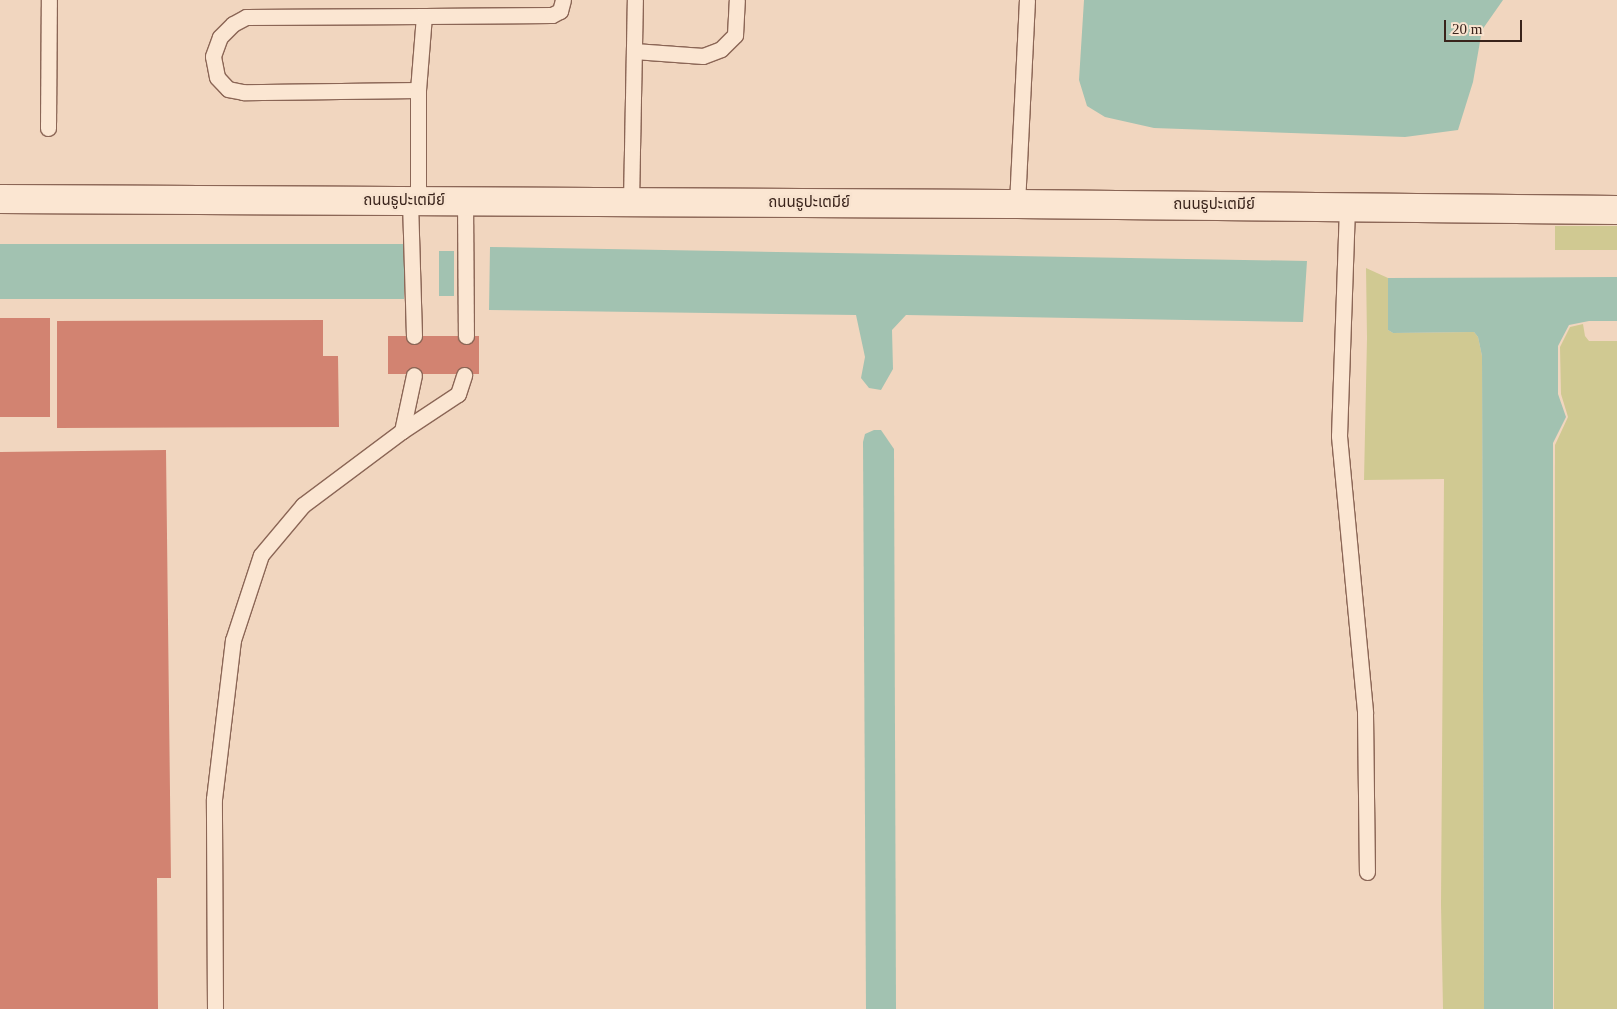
<!DOCTYPE html>
<html>
<head>
<meta charset="utf-8">
<style>
  body { margin:0 }
  #map { position:relative; width:1617px; height:1009px; overflow:hidden; background:#f1d6bf; font-family:"Times New Roman","Noto Sans Thai",serif }
  div>[style] { position:absolute }
  .green>* { inset:0; background:#d0c992; transform-origin:0 0 }
  .water>* { inset:0; background:#a2c2b1; transform-origin:0 0 }
  .building>* { inset:0; background:#d28371; transform-origin:0 0 }
  .roads { filter:drop-shadow(1px 0 #8b6656) drop-shadow(-1px 0 #8b6656) drop-shadow(0 1px #8b6656) drop-shadow(0 -1px #8b6656) }
  .lane>* { height:15px; margin:-7.5px; padding:0 7.5px; transform-origin:7.5px; border-radius:7.5px; background:#fbe6d2 }
  .street>* { height:28px; margin:-14px; padding:0 14px; transform-origin:14px; border-radius:14px; background:#fbe6d2 }
  span { translate:-50% -50%; white-space:nowrap; text-align:center; line-height:1.15; -webkit-text-stroke:5px #f8e3cf; paint-order:stroke }
  .street-label { font-size:15px; color:#39231b }
  .scale { position:absolute; left:1444px; top:20px; width:78px; height:22px; box-sizing:border-box; border:2px solid #39231b; border-top:0; padding-left:6px; font-size:15px; line-height:18px; white-space:nowrap; color:#39231b; -webkit-text-stroke:4px #f8e3cf; paint-order:stroke }
</style>
</head>
<body>
<div id="map">
  <div class="green">
    <i style="left:1555px;top:226px;width:62px;height:24px"></i>
    <i style="clip-path:polygon(1366px 268px,1388px 278px,1388px 330px,1393px 333px,1474px 332px,1478px 337px,1482px 356px,1484px 1009px,1443px 1009px,1441px 905px,1444px 479px,1364px 480px,1367px 338px)"></i>
    <i style="clip-path:polygon(1583px 324px,1585px 336px,1589px 341px,1617px 341px,1617px 1009px,1554px 1009px,1555px 445px,1568px 417px,1561px 394px,1560px 347px,1570px 327px)"></i>
  </div>
  <div class="water">
    <i style="clip-path:polygon(1084px 0,1503px 0,1482px 30px,1473px 82px,1458px 130px,1405px 137px,1154px 128px,1105px 117px,1087px 106px,1079px 80px)"></i>
    <i style="left:0;top:244px;width:404px;height:55px"></i>
    <i style="clip-path:polygon(490px 247px,1307px 261px,1303px 322px,906px 315px,892px 330px,893px 369px,881px 390px,869px 388px,861px 378px,865px 357px,856px 315px,489px 310px)"></i>
    <i style="left:439px;top:251px;width:15px;height:45px"></i>
    <i style="clip-path:polygon(1617px 277px,1617px 321px,1589px 321px,1569px 325px,1558px 346px,1558px 394px,1566px 417px,1553px 443px,1553px 1009px,1484px 1009px,1482px 356px,1478px 337px,1474px 332px,1393px 333px,1388px 330px,1388px 278px)"></i>
    <i style="clip-path:polygon(874px 430px,881px 430px,894px 449px,896px 1009px,866px 1009px,863px 442px,865px 434px)"></i>
  </div>
  <div class="building">
    <i style="left:0;top:318px;width:50px;height:99px"></i>
    <i style="clip-path:polygon(323px 320px,323px 356px,338px 356px,339px 427px,57px 428px,57px 321px)"></i>
    <i style="left:388px;top:336px;width:91px;height:38px"></i>
    <i style="clip-path:polygon(166px 450px,171px 878px,157px 878px,158px 1009px,0 1009px,0 452px)"></i>
  </div>
  <div class="roads">
    <div class="lane">
      <i style="left:634px;top:51px;width:69px;rotate:4.1deg"></i>
      <i style="left:703px;top:56px;width:19px;rotate:-21deg"></i>
      <i style="left:721px;top:49px;width:20px;rotate:-45deg"></i>
      <i style="left:735px;top:35px;width:35px;rotate:-87deg"></i>
      <i style="left:418px;top:90px;width:175px;rotate:179.3deg"></i>
      <i style="left:243px;top:92px;width:15px;rotate:-169deg"></i>
      <i style="left:228px;top:89px;width:16px;rotate:-133deg"></i>
      <i style="left:217px;top:77px;width:21px;rotate:-101deg"></i>
      <i style="left:213px;top:56px;width:20px;rotate:-70deg"></i>
      <i style="left:220px;top:37px;width:18px;rotate:-45deg"></i>
      <i style="left:233px;top:24px;width:15px;rotate:-28deg"></i>
      <i style="left:246px;top:17px;width:178px;rotate:-0.3deg"></i>
      <i style="left:48px;top:128px;width:128px;rotate:-89.6deg"></i>
      <i style="left:410px;top:201px;width:135px;rotate:88.3deg"></i>
      <i style="left:418px;top:201px;width:111px;rotate:-90deg"></i>
      <i style="left:418px;top:90px;width:74px;rotate:-85.4deg"></i>
      <i style="left:424px;top:16px;width:128px;rotate:-0.4deg"></i>
      <i style="left:552px;top:15px;width:9px;rotate:-27deg"></i>
      <i style="left:560px;top:11px;width:11px;rotate:-75deg"></i>
      <i style="left:465px;top:201px;width:135px;rotate:89.6deg"></i>
      <i style="left:631px;top:202px;width:202px;rotate:-88.9deg"></i>
      <i style="left:1017px;top:204px;width:204px;rotate:-87.2deg"></i>
      <i style="left:1347px;top:207px;width:229px;rotate:92deg"></i>
      <i style="left:1339px;top:436px;width:278px;rotate:84.6deg"></i>
      <i style="left:1365px;top:713px;width:159px;rotate:89.3deg"></i>
      <i style="left:402px;top:431px;width:57px;rotate:-77.9deg"></i>
      <i style="left:215px;top:1009px;width:210px;rotate:-90.3deg"></i>
      <i style="left:214px;top:799px;width:160px;rotate:-83.2deg"></i>
      <i style="left:233px;top:640px;width:89px;rotate:-71.8deg"></i>
      <i style="left:261px;top:555px;width:65px;rotate:-50deg"></i>
      <i style="left:303px;top:505px;width:124px;rotate:-36.8deg"></i>
      <i style="left:402px;top:431px;width:67px;rotate:-33.5deg"></i>
      <i style="left:458px;top:394px;width:20px;rotate:-72deg"></i>
    </div>
    <div class="street">
      <i style="left:0;top:199px;width:1017px;rotate:0.28deg"></i>
      <i style="left:1017px;top:204px;width:600px;rotate:0.57deg"></i>
    </div>
  </div>
  <div class="street-label">
    <span style="left:404px;top:201px">ถนนธูปะเตมีย์</span>
    <span style="left:809px;top:203px">ถนนธูปะเตมีย์</span>
    <span style="left:1214px;top:205px">ถนนธูปะเตมีย์</span>
  </div>
  <div class="scale">20 m</div>
</div>
</body>
</html>
